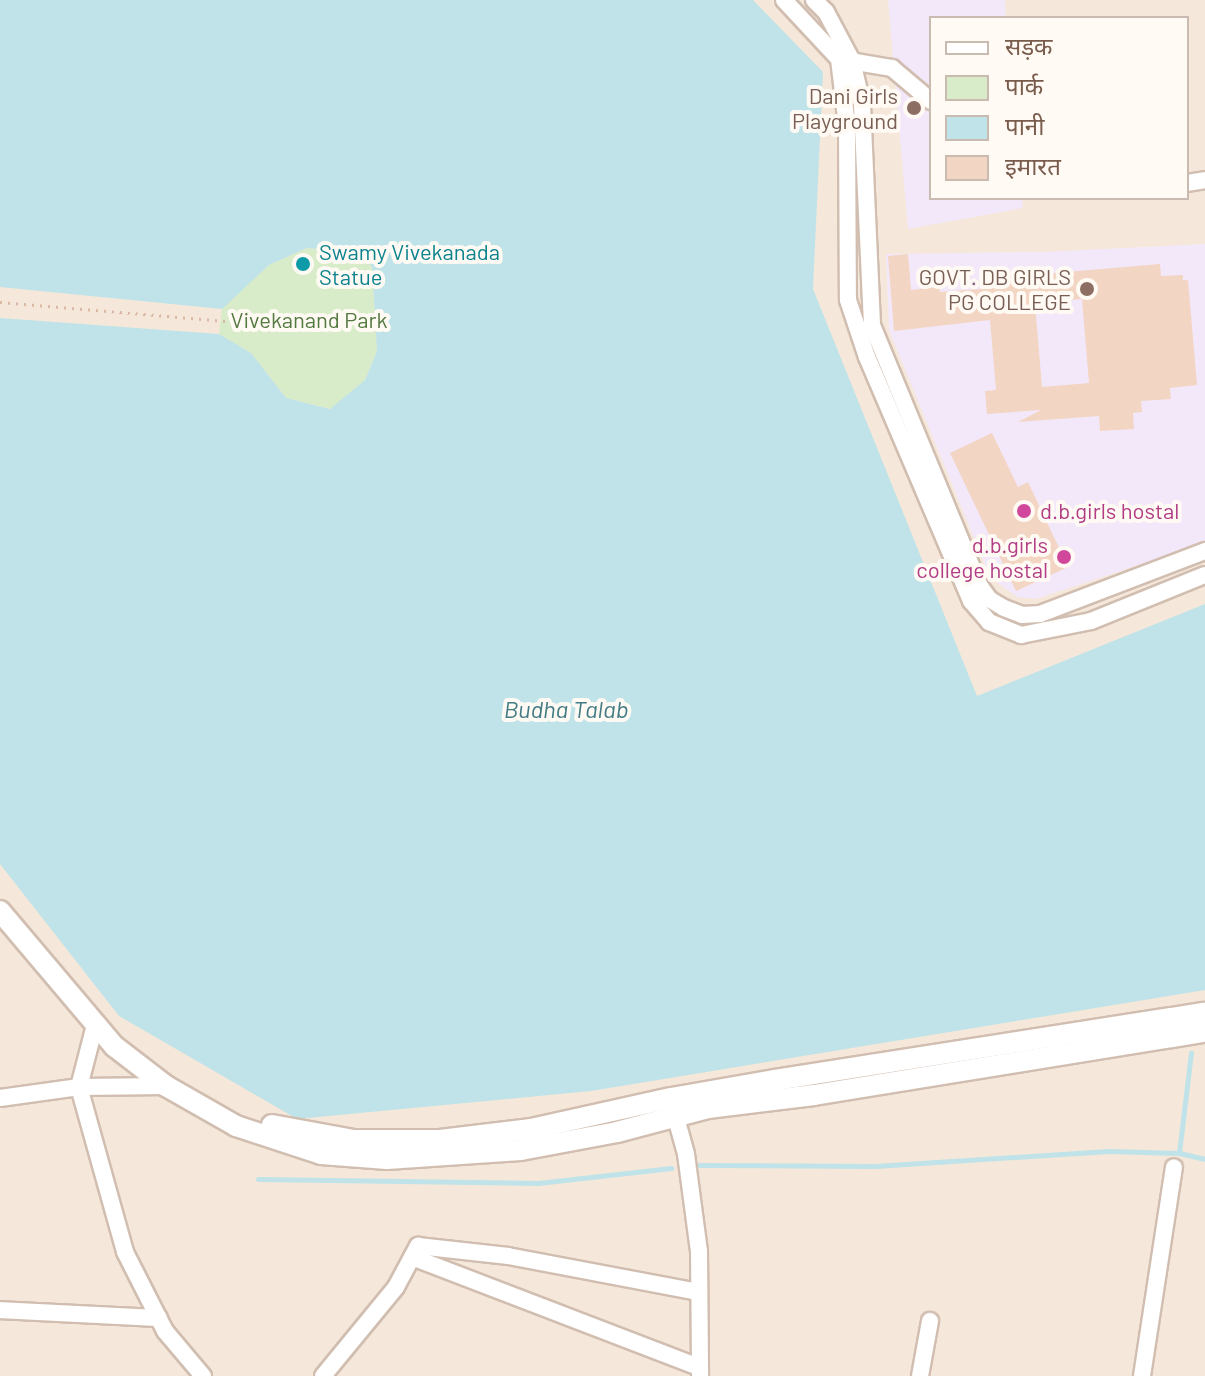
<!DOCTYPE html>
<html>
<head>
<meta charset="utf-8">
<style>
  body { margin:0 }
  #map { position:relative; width:1205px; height:1376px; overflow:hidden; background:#fdf6ec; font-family:Barlow,"Noto Sans Devanagari",sans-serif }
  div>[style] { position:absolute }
  .residential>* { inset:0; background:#f5e8da }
  .education>* { inset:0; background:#f3e8fa }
  .green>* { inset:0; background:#d8ecc9 }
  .water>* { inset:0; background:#bfe3e8 }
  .stream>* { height:5px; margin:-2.5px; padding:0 2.5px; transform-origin:2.5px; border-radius:2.5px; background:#bfe3e8 }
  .building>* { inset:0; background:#f3d5c3 }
  .path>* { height:3px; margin-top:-1.5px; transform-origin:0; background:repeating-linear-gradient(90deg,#d9b8a5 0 2px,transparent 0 8px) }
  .roads { filter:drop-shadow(2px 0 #d1beb0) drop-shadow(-2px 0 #d1beb0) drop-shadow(0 2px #d1beb0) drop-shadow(0 -2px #d1beb0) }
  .minor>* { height:16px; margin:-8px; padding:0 8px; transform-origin:8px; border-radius:8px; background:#fff }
  .tertiary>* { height:20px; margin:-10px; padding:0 10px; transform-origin:10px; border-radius:10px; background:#fff }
  .dots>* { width:22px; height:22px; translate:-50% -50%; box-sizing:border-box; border:4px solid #fffaf3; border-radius:50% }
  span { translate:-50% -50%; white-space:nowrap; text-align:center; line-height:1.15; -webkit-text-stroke:8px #fffaf3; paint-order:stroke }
  .education-label { font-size:22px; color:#785e54 }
  .right { translate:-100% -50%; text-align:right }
  .culture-label { font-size:22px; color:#0d838f }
  .left { translate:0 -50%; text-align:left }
  .park-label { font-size:22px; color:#537a41 }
  .hotel-label { font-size:22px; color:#b23c85 }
  .water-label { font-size:24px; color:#437c86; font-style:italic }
  .legend { position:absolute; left:929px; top:16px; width:260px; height:184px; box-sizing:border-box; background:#fffaf3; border:2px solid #cabbb1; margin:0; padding:10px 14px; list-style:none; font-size:24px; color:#7a5c4d }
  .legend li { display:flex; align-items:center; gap:16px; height:40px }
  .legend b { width:40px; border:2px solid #cabbb1 }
</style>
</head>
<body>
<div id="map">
  <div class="residential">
    <i style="clip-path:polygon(evenodd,0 0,1205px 0,1205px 1376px,0 1376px,0 0,931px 18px,1187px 18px,1187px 198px,931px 198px,931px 18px)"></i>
  </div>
  <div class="education">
    <i style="clip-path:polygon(888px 0,1005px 0,1006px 18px,931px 18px,931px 198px,1022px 198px,1023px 208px,908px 229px)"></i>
    <i style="clip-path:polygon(1205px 244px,1205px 543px,1036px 599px,1017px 597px,990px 577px,889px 330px,886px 254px,1044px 252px)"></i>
  </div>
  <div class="green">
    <i style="clip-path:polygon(307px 248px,350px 252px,372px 266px,377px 351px,365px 380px,331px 409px,286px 398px,251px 353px,219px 334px,222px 309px,246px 284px,269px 265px)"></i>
  </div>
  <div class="water">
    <i style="clip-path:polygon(0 0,753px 0,823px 72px,813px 289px,977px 696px,1205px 604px,1205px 990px,591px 1091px,297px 1119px,119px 1016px,0 864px,0 318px,219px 334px,251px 353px,286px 398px,330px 409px,365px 380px,377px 351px,372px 266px,350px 252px,307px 248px,269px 265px,222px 309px,0 287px)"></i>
  </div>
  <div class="stream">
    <i style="left:1179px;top:1153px;width:101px;rotate:-83.2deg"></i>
    <i style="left:699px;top:1165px;width:176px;rotate:0.3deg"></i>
    <i style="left:875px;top:1166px;width:234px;rotate:-3.7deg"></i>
    <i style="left:1109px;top:1151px;width:70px;rotate:1.6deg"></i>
    <i style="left:1179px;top:1153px;width:27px;rotate:13deg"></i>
    <i style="left:258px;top:1179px;width:280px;rotate:0.8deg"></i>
    <i style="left:538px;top:1183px;width:134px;rotate:-6.4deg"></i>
  </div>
  <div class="building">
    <i style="clip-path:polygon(evenodd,908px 254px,911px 290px,939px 287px,940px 292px,1006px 287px,1006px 277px,1160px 264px,1161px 276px,1183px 275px,1183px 280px,1188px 280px,1197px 385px,1170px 388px,1171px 399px,1141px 401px,1142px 412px,1133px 413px,1134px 429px,1100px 431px,1099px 416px,1018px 422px,1041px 410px,987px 414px,985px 391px,996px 390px,990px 320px,894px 331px,888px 256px,908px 254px,1082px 299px,1089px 383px,1042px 387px,1035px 303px,1082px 299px)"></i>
    <i style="clip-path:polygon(992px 433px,1018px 487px,1028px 482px,1068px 567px,1016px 591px,950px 453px)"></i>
  </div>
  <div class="path">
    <i style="left:0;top:302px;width:253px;rotate:4.8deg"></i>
  </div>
  <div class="roads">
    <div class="minor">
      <i style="left:784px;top:0;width:81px;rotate:47deg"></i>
      <i style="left:839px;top:59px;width:67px;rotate:83.2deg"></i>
      <i style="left:847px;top:126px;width:174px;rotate:89.7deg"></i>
      <i style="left:848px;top:300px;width:60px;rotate:71.6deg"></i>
      <i style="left:867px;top:357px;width:265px;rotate:66.9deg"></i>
      <i style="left:971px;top:601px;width:28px;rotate:49deg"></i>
      <i style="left:989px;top:622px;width:35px;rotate:22deg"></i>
      <i style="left:1021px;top:635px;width:71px;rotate:-11.3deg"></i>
      <i style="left:1091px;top:621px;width:123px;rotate:-22deg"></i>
      <i style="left:814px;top:0;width:17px;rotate:45deg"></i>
      <i style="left:826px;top:12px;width:55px;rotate:62deg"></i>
      <i style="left:852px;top:61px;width:44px;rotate:76.9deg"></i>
      <i style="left:862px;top:104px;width:221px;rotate:87.4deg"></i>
      <i style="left:872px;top:325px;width:281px;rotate:67.6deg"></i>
      <i style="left:979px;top:585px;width:17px;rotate:54deg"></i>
      <i style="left:989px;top:599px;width:17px;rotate:31deg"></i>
      <i style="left:1004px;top:608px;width:19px;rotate:21deg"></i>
      <i style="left:1022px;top:615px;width:18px;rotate:-3deg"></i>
      <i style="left:1040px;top:614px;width:177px;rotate:-20.9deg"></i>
      <i style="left:844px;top:60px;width:49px;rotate:9.5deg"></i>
      <i style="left:892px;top:68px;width:51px;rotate:40.2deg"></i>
      <i style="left:1187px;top:183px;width:18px;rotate:-9deg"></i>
      <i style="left:95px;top:1025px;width:64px;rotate:104.5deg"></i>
      <i style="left:79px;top:1087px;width:171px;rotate:74.4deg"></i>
      <i style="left:125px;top:1252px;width:89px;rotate:63.1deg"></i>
      <i style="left:165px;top:1331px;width:59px;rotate:49.8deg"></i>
      <i style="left:0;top:1098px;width:80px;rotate:-7.9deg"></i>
      <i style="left:79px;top:1087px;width:87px;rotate:-0.7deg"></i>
      <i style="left:673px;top:1107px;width:49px;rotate:74.5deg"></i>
      <i style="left:686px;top:1154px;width:98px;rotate:82.4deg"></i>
      <i style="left:699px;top:1251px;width:125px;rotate:89.5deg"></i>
      <i style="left:412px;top:1257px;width:307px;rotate:21deg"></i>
      <i style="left:0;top:1310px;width:159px;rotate:2.9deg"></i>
      <i style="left:323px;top:1376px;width:115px;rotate:-50.6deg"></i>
      <i style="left:396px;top:1287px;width:47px;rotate:-61.8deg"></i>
      <i style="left:418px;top:1246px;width:91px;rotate:6.3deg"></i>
      <i style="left:508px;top:1256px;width:193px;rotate:10.7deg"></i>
      <i style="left:920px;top:1376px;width:56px;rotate:-79.7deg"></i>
      <i style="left:1142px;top:1376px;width:211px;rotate:-81.3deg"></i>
    </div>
    <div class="tertiary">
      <i style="left:0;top:911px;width:177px;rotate:49.8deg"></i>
      <i style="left:114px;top:1046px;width:66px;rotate:37.6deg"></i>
      <i style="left:166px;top:1086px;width:81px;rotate:29.7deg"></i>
      <i style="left:236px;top:1126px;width:89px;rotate:18.2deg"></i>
      <i style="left:321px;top:1154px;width:66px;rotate:4.3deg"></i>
      <i style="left:387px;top:1159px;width:134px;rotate:-3.8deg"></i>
      <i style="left:521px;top:1150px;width:98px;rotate:-10.6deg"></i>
      <i style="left:617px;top:1132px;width:94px;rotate:-14.8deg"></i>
      <i style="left:708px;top:1108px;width:107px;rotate:-7deg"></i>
      <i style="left:814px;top:1095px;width:396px;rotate:-9.2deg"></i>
      <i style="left:272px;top:1125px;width:82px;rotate:10.5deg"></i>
      <i style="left:353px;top:1140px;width:87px"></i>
      <i style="left:440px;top:1140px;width:92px;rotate:-6.9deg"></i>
      <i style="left:531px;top:1129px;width:143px;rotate:-12.5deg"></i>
      <i style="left:671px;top:1098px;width:106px;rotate:-9.8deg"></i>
      <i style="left:775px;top:1080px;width:435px;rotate:-8.9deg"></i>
    </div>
  </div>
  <div class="dots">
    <i style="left:914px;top:108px;background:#8d6e63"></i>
    <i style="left:303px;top:264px;background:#0f9aa8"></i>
    <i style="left:1087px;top:289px;background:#8d6e63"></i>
    <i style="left:1024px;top:511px;background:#d1479c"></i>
    <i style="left:1064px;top:557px;background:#d1479c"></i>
  </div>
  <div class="education-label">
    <span class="right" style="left:898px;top:108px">Dani Girls<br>Playground</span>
    <span class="right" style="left:1071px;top:289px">GOVT. DB GIRLS<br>PG COLLEGE</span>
  </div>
  <div class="culture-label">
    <span class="left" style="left:319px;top:264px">Swamy Vivekanada<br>Statue</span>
  </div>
  <div class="park-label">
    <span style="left:309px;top:320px">Vivekanand Park</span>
  </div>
  <div class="hotel-label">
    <span class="left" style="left:1040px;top:511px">d.b.girls hostal</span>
    <span class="right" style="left:1048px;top:557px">d.b.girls<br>college hostal</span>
  </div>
  <div class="water-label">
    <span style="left:566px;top:709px">Budha Talab</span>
  </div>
  <ul class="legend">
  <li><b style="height:10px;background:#fff"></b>सड़क</li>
  <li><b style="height:22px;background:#d8ecc9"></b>पार्क</li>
  <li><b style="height:22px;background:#bfe3e8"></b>पानी</li>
  <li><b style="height:22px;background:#f3d5c3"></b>इमारत</li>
  </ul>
</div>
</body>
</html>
